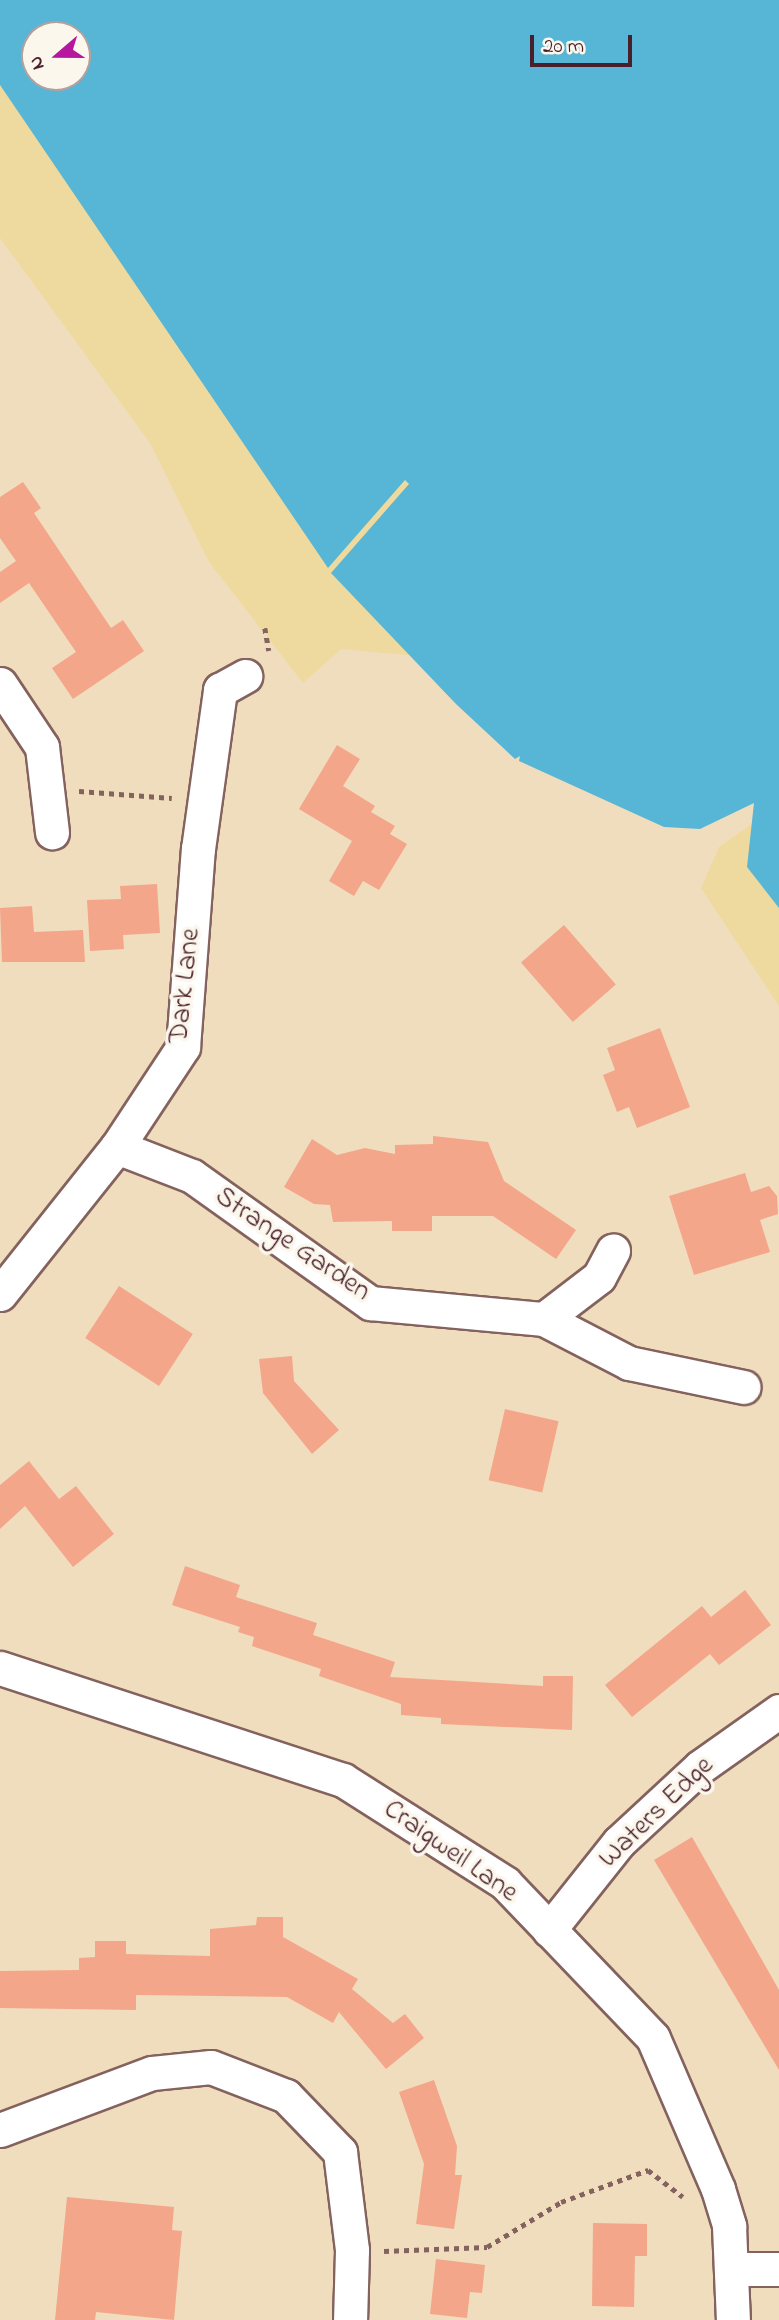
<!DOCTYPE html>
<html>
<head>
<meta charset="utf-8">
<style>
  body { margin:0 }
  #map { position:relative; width:779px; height:2320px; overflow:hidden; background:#f0ddbd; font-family:"Indie Flower",sans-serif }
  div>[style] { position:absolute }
  .sand>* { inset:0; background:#eeda9e }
  .water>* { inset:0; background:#57b5d5 }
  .building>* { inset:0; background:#f4a68a; transform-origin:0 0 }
  .path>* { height:4.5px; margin-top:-2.25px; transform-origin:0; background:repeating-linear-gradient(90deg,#84625e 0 5px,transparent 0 10px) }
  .roads { filter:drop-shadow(2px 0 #84625e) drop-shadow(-2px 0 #84625e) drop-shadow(0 2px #84625e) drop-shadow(0 -2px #84625e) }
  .minor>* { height:33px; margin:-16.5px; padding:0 16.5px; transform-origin:16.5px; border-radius:16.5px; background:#fff }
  span { translate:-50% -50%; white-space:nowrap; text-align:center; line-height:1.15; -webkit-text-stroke:7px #fbf7ec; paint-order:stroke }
  .street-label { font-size:28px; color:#4a1f2b }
  .north { position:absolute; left:21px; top:21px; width:70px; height:70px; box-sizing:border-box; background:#fbf7ec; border:2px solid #b4a19f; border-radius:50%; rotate:250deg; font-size:19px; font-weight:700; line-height:28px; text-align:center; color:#4a1f2b }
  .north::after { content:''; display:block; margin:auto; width:24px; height:32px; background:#b5179e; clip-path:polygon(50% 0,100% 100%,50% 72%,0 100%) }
  .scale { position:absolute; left:530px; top:35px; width:102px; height:32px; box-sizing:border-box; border:4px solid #4a1f2b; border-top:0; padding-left:9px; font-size:21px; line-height:24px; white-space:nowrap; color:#4a1f2b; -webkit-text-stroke:5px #fbf7ec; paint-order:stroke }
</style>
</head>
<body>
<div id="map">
  <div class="sand">
    <i style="clip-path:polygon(evenodd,0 0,201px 0,779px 689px,341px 649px,303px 683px,209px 562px,150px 443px,0 238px,0 0,35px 35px,77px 35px,77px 77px,35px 77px,35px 35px)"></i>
    <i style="clip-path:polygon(779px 805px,779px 1006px,701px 888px,719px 847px)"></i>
  </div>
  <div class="water">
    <i style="clip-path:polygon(evenodd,0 0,779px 0,779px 908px,747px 867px,754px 803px,700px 829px,664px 827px,519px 761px,520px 756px,515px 759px,456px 704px,331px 573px,409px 484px,405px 480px,328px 568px,0 85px,0 0,35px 35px,77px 35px,77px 77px,35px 77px,35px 35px)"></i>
  </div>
  <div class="building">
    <i style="clip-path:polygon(23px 482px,41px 508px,34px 513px,111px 628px,123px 620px,144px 651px,73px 699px,52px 668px,76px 652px,29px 583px,0 603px,0 572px,16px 561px,0 538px,0 497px)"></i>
    <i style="clip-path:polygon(337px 745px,360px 759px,343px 786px,375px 806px,371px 812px,395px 826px,390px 834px,407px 844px,379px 890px,363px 881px,354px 896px,329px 881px,352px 841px,299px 809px)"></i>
    <i style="clip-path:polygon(157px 884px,160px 933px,123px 935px,124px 949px,90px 951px,87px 900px,121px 899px,120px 886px)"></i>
    <i style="clip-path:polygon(32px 906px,34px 932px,83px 930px,85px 962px,2px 962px,0 908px)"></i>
    <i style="left:564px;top:925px;width:79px;height:57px;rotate:49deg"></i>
    <i style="clip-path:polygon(660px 1028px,690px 1107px,637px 1128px,629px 1107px,617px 1112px,603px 1075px,615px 1070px,607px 1048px)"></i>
    <i style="clip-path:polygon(433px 1136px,488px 1142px,504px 1181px,576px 1230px,556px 1259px,493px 1216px,432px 1216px,432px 1231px,392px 1231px,392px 1221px,333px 1222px,330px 1205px,314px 1204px,284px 1187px,312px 1139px,337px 1155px,365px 1148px,395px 1154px,395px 1145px,433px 1144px)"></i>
    <i style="clip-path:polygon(745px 1173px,751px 1192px,769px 1186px,777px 1196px,778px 1214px,760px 1220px,770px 1252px,694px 1275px,669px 1196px)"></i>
    <i style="left:119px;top:1286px;width:88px;height:62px;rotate:33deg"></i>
    <i style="clip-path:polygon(292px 1356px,294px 1381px,339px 1430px,312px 1454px,263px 1393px,259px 1359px)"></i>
    <i style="left:505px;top:1409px;width:55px;height:73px;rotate:13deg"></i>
    <i style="clip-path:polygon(29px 1461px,59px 1499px,76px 1486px,114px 1534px,73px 1567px,25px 1506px,0 1529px,0 1485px)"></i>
    <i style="clip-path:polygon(185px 1566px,240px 1585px,236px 1597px,317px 1623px,313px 1635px,395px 1662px,390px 1677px,543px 1686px,543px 1676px,573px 1676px,572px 1730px,441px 1724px,441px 1718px,401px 1715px,401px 1704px,319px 1676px,321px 1669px,252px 1646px,254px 1637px,238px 1632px,240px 1627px,172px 1605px)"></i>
    <i style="clip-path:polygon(745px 1590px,771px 1625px,719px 1665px,710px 1654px,632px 1717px,605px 1685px,702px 1606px,711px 1617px)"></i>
    <i style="clip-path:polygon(692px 1837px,779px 1990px,779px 2070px,654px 1860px)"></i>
    <i style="clip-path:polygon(257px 1917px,283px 1917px,283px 1937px,358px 1979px,352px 1989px,393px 2023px,405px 2014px,424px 2038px,386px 2069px,339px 2012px,333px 2023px,287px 1997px,136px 1995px,136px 2010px,0 2008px,0 1971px,79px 1970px,79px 1958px,95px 1957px,95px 1941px,126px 1941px,126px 1954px,210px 1956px,210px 1929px,256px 1925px)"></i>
    <i style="clip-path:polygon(434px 2080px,457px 2146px,455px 2175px,462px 2175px,454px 2229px,416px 2224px,424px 2164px,399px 2092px)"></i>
    <i style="clip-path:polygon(67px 2197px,174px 2207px,172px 2230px,182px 2231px,174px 2320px,96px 2312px,95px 2320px,55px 2320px)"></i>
    <i style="clip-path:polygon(593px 2223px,647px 2224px,647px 2256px,635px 2256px,634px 2307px,592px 2306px)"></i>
    <i style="clip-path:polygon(436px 2259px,485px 2265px,482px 2293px,470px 2292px,467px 2318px,430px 2314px)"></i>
  </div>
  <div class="path">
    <i style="left:265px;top:628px;width:23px;rotate:80deg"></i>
    <i style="left:79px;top:791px;width:93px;rotate:4.3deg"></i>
    <i style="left:384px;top:2251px;width:103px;rotate:-2.2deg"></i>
    <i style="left:487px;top:2247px;width:87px;rotate:-31.3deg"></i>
    <i style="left:561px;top:2202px;width:93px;rotate:-20.2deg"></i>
    <i style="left:648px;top:2170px;width:44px;rotate:37.6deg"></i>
  </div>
  <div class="roads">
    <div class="minor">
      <i style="left:0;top:684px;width:76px;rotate:56.3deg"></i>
      <i style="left:42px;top:747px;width:86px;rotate:83.3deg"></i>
      <i style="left:117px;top:1147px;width:80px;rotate:21.1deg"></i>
      <i style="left:192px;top:1176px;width:219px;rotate:35.5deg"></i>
      <i style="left:370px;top:1303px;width:175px;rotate:5.3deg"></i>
      <i style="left:544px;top:1319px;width:69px;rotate:-37.4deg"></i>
      <i style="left:599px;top:1277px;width:30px;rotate:-62deg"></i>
      <i style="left:0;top:1294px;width:188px;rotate:-51.5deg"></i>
      <i style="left:117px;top:1147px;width:120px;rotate:-56.6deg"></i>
      <i style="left:183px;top:1047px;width:199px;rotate:-85.7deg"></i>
      <i style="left:198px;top:849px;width:161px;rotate:-82.1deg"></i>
      <i style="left:220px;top:690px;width:29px;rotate:-29deg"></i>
      <i style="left:544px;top:1319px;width:96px;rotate:27.4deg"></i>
      <i style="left:629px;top:1363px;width:117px;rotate:11.8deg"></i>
      <i style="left:0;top:1668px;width:361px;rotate:18.1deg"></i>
      <i style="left:343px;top:1780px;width:192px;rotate:32.4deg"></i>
      <i style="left:505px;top:1883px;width:214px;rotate:46.3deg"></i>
      <i style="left:653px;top:2038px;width:164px;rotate:66.7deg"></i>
      <i style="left:718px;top:2189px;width:39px;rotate:73deg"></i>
      <i style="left:729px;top:2226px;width:94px;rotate:87.6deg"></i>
      <i style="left:549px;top:1930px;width:112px;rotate:-51.5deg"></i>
      <i style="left:619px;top:1842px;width:110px;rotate:-42.8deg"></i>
      <i style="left:700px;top:1767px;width:97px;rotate:-35.3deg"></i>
      <i style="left:0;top:2130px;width:162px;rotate:-20.6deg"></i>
      <i style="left:152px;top:2073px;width:59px;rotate:-5.8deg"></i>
      <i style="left:211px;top:2067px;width:80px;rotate:21.1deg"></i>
      <i style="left:286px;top:2096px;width:78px;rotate:46deg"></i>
      <i style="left:340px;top:2152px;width:99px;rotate:83deg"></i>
      <i style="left:352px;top:2250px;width:70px;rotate:91.6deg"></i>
      <i style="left:731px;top:2269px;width:48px"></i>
    </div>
  </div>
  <div class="street-label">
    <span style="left:186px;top:986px;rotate:-84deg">Dark Lane</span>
    <span style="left:292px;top:1245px;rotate:34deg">Strange Garden</span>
    <span style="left:657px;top:1813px;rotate:-44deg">Waters Edge</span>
    <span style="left:450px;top:1852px;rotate:35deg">Craigweil Lane</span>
  </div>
  <div class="north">N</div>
  <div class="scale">20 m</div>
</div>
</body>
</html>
